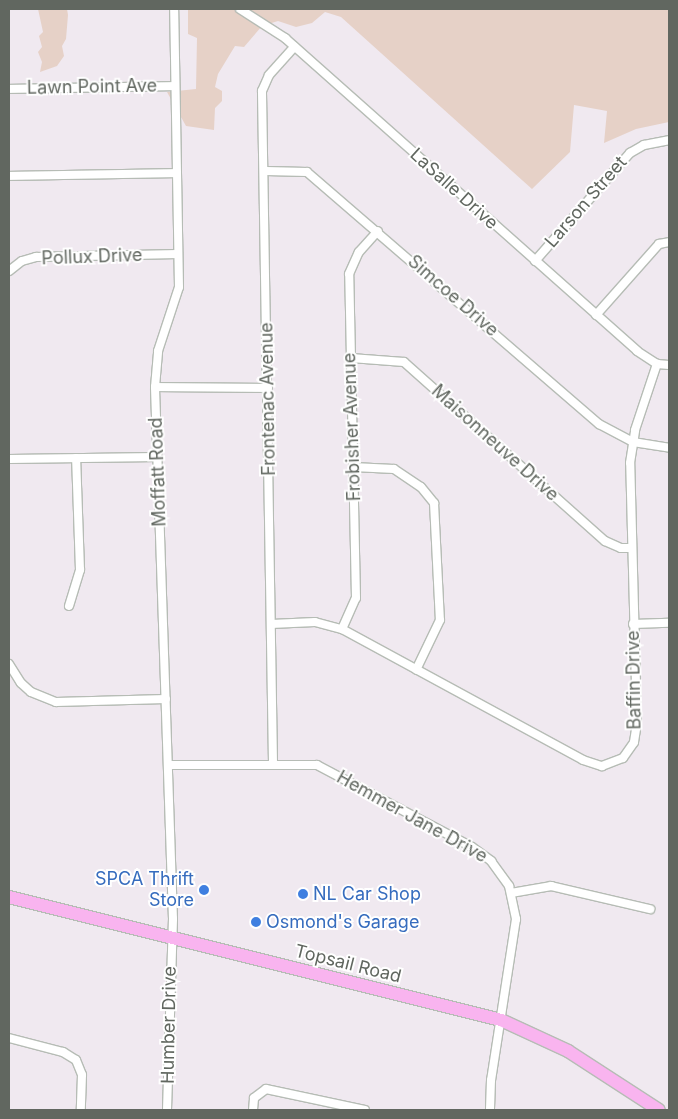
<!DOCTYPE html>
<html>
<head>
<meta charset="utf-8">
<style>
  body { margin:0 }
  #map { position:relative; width:678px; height:1119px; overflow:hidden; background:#f0e9f0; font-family:Inter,sans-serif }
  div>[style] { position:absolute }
  .green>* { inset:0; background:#e6d1c7 }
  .roads { filter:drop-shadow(1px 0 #b6bcb5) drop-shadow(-1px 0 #b6bcb5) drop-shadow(0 1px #b6bcb5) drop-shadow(0 -1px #b6bcb5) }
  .street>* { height:8px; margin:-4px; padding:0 4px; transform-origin:4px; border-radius:4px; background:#fff }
  .primary>* { height:12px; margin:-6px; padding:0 6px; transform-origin:6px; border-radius:6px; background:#f9b4ef }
  .dots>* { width:14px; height:14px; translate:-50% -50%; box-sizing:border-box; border:2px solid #fff; border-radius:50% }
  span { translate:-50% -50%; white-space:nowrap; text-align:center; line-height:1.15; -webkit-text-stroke:4px #fff; paint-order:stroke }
  .street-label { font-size:18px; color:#616760 }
  .shop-label { font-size:18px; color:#366cbe }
  .right { translate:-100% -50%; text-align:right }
  .left { translate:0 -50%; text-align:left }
  .frame { position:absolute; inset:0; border:10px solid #616760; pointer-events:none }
</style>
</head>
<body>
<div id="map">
  <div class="green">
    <i style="clip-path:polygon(38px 9px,67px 9px,68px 15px,66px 39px,62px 46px,64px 56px,57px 66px,40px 72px,42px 62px,38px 52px,42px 47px,39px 36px,43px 32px)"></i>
    <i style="clip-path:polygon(188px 9px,669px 9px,669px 122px,636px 129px,604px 143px,607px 111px,574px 105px,570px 152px,532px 189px,341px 17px,325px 12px,312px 23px,296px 27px,278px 21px,262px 26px,244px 47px,235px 46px,218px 74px,215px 87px,222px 91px,222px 101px,215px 108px,214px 130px,186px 126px,167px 92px,196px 89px,197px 38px,188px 34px)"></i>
  </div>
  <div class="roads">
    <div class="street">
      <i style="left:240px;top:9px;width:54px;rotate:32.8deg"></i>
      <i style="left:285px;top:38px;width:471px;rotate:41.6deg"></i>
      <i style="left:637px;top:351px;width:24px;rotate:33deg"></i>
      <i style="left:657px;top:364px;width:12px;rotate:5deg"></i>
      <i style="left:9px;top:89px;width:166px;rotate:-1deg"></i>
      <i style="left:266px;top:171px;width:41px;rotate:1.4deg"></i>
      <i style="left:307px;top:172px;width:386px;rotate:40.8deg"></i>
      <i style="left:599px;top:424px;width:38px;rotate:28deg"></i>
      <i style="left:633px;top:442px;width:36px;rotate:9deg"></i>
      <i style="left:9px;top:176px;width:168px;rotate:-1deg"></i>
      <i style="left:535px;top:261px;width:144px;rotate:-48.7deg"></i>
      <i style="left:630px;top:153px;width:16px;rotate:-30deg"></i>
      <i style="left:644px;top:145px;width:25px;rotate:-11deg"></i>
      <i style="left:9px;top:271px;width:16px;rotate:-38deg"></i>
      <i style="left:22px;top:261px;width:15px;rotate:-16deg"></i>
      <i style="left:36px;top:257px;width:142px;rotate:-1.2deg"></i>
      <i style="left:596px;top:315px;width:95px;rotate:-48.4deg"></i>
      <i style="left:659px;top:244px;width:10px;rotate:-11deg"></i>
      <i style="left:351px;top:358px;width:53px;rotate:4.3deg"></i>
      <i style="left:404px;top:362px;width:269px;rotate:41.7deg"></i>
      <i style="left:605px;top:541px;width:17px;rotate:24deg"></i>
      <i style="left:621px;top:548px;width:11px"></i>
      <i style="left:155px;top:387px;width:113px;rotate:0.5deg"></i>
      <i style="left:9px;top:459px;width:148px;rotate:-0.8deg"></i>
      <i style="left:353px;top:467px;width:41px;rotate:2.8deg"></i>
      <i style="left:394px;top:469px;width:32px;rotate:34deg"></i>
      <i style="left:421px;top:487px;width:21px;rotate:51deg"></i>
      <i style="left:434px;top:503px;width:117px;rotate:87.1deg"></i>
      <i style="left:440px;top:620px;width:55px;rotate:115.6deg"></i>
      <i style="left:69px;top:606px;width:38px;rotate:-73deg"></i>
      <i style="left:80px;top:570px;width:112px;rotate:-92deg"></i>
      <i style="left:271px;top:624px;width:44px;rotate:-2.6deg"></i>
      <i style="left:315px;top:622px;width:28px;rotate:15deg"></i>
      <i style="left:342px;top:629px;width:274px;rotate:28.5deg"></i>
      <i style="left:583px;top:760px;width:20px;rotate:18deg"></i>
      <i style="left:602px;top:766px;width:22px;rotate:-21deg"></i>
      <i style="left:623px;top:758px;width:19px;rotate:-55deg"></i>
      <i style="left:634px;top:742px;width:19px;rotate:-81deg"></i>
      <i style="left:637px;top:723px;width:260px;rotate:-91.5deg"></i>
      <i style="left:630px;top:463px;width:33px;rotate:-81deg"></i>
      <i style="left:635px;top:430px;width:70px;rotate:-71.6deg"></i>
      <i style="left:633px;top:624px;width:36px;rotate:-2deg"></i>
      <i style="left:342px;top:629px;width:34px;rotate:-66deg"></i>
      <i style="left:356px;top:598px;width:324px;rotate:-91.2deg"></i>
      <i style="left:349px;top:274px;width:24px;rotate:-66deg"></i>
      <i style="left:359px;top:252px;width:28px;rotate:-48deg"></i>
      <i style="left:9px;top:664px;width:22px;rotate:58deg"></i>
      <i style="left:21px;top:683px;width:13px;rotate:42deg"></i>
      <i style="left:31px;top:692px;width:27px;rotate:22deg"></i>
      <i style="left:56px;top:702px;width:110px;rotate:-1.6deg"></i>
      <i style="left:273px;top:763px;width:672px;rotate:-90.94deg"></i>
      <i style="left:262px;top:91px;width:17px;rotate:-66deg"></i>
      <i style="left:269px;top:75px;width:38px;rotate:-48deg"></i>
      <i style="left:168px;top:765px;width:149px"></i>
      <i style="left:317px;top:765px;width:175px;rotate:27.9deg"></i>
      <i style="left:472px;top:847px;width:24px;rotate:36deg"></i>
      <i style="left:491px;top:861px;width:31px;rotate:54deg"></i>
      <i style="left:509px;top:886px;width:34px;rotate:78deg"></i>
      <i style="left:516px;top:919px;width:163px;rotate:98.8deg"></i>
      <i style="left:491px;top:1080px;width:30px;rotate:92deg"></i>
      <i style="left:511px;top:893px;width:41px;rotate:-9.9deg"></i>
      <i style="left:551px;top:886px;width:102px;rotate:13.1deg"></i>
      <i style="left:9px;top:1038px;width:56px;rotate:14.5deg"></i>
      <i style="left:63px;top:1052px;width:15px;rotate:32deg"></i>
      <i style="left:76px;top:1060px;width:16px;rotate:68deg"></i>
      <i style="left:82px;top:1075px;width:35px;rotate:92deg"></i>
      <i style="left:167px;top:1110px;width:191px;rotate:-88.2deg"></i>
      <i style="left:173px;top:919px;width:532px;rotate:-91.94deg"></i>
      <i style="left:155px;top:387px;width:36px;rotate:-85deg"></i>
      <i style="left:158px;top:351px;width:67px;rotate:-71.8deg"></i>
      <i style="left:179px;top:287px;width:278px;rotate:-91deg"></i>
      <i style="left:253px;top:1110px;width:12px;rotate:-85deg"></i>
      <i style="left:254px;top:1098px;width:15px;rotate:-37deg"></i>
      <i style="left:266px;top:1089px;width:101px;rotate:12deg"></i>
    </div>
    <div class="primary">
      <i style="left:9px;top:897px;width:507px;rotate:14.04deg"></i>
      <i style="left:501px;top:1020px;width:74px;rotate:24.8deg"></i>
      <i style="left:568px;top:1051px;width:108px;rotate:33deg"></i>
    </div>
  </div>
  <div class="dots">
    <i style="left:204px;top:890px;background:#3f7fe0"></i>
    <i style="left:303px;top:894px;background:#3f7fe0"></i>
    <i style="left:256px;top:922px;background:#3f7fe0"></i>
  </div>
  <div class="street-label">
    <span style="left:92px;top:87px;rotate:-1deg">Lawn Point Ave</span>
    <span style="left:454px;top:189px;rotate:42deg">LaSalle Drive</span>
    <span style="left:586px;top:202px;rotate:-49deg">Larson Street</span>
    <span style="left:92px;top:257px;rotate:-2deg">Pollux Drive</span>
    <span style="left:453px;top:296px;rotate:41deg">Simcoe Drive</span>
    <span style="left:268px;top:399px;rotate:-91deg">Frontenac Avenue</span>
    <span style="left:352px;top:427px;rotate:-92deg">Frobisher Avenue</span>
    <span style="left:495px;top:443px;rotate:42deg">Maisonneuve Drive</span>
    <span style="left:158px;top:472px;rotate:-92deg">Moffatt Road</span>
    <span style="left:634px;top:680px;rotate:-91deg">Baffin Drive</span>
    <span style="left:412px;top:817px;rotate:29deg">Hemmer Jane Drive</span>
    <span style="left:348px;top:964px;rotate:14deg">Topsail Road</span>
    <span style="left:169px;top:1025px;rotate:-89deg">Humber Drive</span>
  </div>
  <div class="shop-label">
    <span class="right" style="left:194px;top:890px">SPCA Thrift<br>Store</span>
    <span class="left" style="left:313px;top:894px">NL Car Shop</span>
    <span class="left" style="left:266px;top:922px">Osmond's Garage</span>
  </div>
  <div class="frame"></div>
</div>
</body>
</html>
